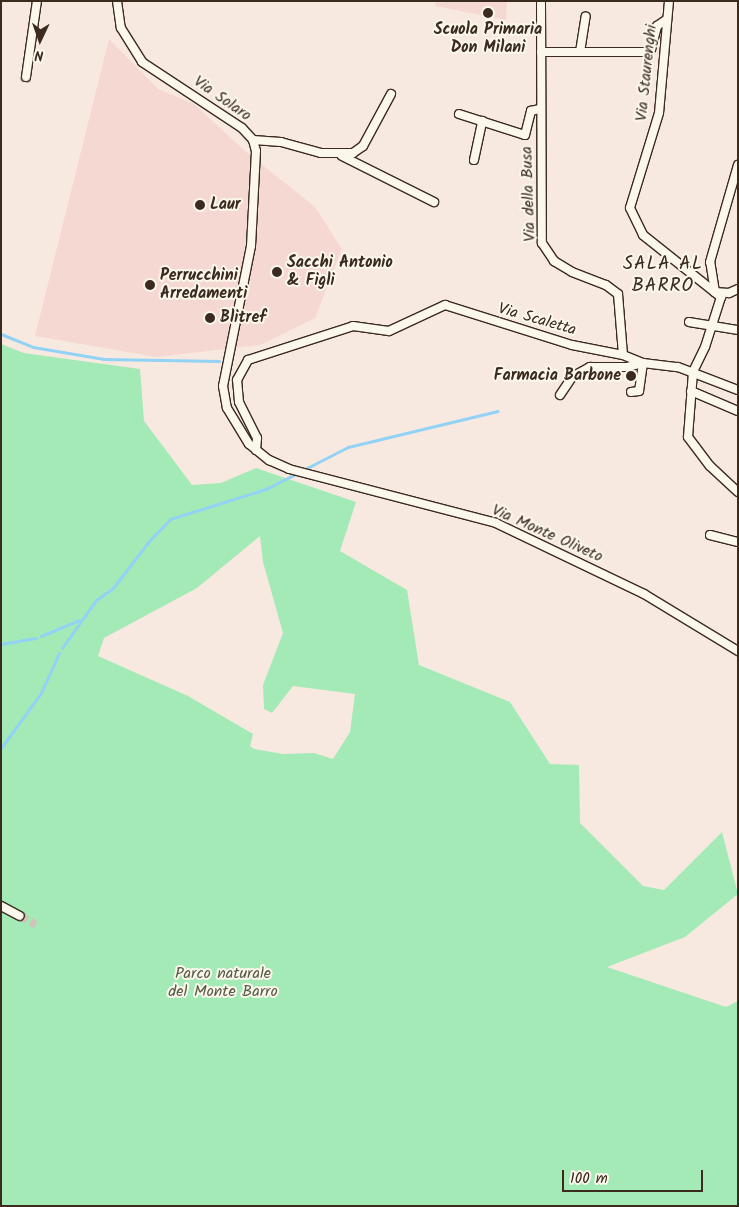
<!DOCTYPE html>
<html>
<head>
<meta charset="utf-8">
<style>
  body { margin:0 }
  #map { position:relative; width:739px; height:1207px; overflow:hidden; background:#f8e9e0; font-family:Kalam,sans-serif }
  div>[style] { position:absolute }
  .built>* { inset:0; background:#f5d8d1 }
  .green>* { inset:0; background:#a4eab6 }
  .stream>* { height:3px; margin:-1.5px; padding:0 1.5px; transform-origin:1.5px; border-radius:1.5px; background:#92d2f4 }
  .street-tunnel>* { height:8px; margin-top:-4px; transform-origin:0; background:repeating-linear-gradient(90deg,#d2c3b9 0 8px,transparent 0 12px) }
  .roads { filter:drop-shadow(1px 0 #3b2a1e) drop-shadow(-1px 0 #3b2a1e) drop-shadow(0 1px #3b2a1e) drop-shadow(0 -1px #3b2a1e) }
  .street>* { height:8px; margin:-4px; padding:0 4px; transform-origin:4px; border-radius:4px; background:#fbf7ec }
  .dots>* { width:14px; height:14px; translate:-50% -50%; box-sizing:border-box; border:2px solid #fbf7ec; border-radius:50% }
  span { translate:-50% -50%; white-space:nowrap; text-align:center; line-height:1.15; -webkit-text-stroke:4px #fbf7ec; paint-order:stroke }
  .poi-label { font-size:16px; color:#3b2a1e; font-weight:700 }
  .left { translate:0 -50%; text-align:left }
  .right { translate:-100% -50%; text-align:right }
  .street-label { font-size:16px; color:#3b2a1e }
  .park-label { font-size:16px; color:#555a44 }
  .quarter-label { font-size:19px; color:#3b2a1e; letter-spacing:1px }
  .frame { position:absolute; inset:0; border:2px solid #3b2a1e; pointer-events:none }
  .north { position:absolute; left:15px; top:15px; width:50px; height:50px; -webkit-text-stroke:4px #fbf7ec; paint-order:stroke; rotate:183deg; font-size:14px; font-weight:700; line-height:20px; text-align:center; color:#3b2a1e }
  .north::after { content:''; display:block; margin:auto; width:18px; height:22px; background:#3b2a1e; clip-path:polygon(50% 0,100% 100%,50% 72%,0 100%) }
  .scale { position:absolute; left:562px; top:1170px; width:141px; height:22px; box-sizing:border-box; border:2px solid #3b2a1e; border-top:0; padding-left:6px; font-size:15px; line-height:18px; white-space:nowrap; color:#3b2a1e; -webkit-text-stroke:4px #fbf7ec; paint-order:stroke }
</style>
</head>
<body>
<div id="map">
  <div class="built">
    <i style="clip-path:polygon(436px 1px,507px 1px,506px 20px,435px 6px)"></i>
    <i style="clip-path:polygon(109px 39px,158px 89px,194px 104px,245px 151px,315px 207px,342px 249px,315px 318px,260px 345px,156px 357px,35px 336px)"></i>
  </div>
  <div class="green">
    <i style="clip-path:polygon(evenodd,1px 344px,24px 353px,140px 369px,144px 421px,192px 485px,221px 483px,256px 468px,356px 502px,340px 551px,407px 590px,419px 665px,510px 702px,550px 764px,579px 765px,580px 823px,643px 886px,664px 890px,722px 832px,738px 894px,685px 937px,607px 967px,726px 1007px,738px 1001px,738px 1206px,1px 1206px,1px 344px,260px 536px,263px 562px,283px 633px,263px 685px,264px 709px,272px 713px,293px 686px,355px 694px,350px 732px,333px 759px,314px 753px,283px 754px,254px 749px,250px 746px,253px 734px,188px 696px,98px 656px,104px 638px,197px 588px,260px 536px)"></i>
  </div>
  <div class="stream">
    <i style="left:1px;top:334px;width:35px;rotate:22deg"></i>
    <i style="left:33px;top:347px;width:72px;rotate:9.6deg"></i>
    <i style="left:104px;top:359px;width:115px;rotate:1deg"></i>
    <i style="left:303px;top:470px;width:51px;rotate:-27.1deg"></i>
    <i style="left:348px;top:447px;width:154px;rotate:-13.5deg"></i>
    <i style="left:41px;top:636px;width:41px;rotate:-22.8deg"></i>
    <i style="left:1px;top:644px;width:35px;rotate:-10deg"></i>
    <i style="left:62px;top:648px;width:59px;rotate:-54.7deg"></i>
    <i style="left:96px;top:600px;width:21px;rotate:-35deg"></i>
    <i style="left:113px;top:588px;width:59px;rotate:-52.5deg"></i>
    <i style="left:149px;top:541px;width:30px;rotate:-46deg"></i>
    <i style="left:170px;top:519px;width:101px;rotate:-17.4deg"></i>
    <i style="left:266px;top:489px;width:36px;rotate:-27deg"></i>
    <i style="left:1px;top:748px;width:68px;rotate:-54deg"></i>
    <i style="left:41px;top:693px;width:44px;rotate:-65.8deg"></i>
  </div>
  <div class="street-tunnel">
    <i style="left:20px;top:916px;width:18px;rotate:29deg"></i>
  </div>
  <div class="roads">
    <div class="street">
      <i style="left:117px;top:1px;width:27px;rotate:82deg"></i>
      <i style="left:121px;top:28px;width:40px;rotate:58deg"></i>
      <i style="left:142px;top:62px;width:120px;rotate:33.4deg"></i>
      <i style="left:242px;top:128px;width:16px;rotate:47deg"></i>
      <i style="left:253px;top:140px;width:11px;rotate:75deg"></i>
      <i style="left:256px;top:151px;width:95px;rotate:93deg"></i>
      <i style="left:251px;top:246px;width:143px;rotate:101.3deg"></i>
      <i style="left:223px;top:386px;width:22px;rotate:80deg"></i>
      <i style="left:227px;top:408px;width:42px;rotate:58.6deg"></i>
      <i style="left:249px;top:444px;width:26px;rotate:39deg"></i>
      <i style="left:269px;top:460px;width:22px;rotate:24deg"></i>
      <i style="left:289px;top:469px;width:214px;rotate:14.6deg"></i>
      <i style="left:496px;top:523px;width:164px;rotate:25.6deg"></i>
      <i style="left:644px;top:594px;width:110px;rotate:31.2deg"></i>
      <i style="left:541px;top:1px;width:242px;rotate:89.8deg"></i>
      <i style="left:542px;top:243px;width:22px;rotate:56deg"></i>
      <i style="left:554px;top:261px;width:21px;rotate:31deg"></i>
      <i style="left:572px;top:272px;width:36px;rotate:21deg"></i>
      <i style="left:606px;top:285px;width:15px;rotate:37deg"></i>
      <i style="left:618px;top:294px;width:61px;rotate:85.3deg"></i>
      <i style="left:669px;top:1px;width:112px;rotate:95.1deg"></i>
      <i style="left:659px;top:113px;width:99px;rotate:107deg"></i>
      <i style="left:630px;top:208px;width:30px;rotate:64deg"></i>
      <i style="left:643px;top:235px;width:100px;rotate:38.5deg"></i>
      <i style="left:721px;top:297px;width:52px;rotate:107.7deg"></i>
      <i style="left:705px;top:347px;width:28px;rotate:116deg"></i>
      <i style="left:693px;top:372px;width:65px;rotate:94.4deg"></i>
      <i style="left:688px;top:437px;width:36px;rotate:53deg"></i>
      <i style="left:710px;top:466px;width:38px;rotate:43deg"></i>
      <i style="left:541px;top:52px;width:105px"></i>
      <i style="left:646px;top:52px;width:6px;rotate:-31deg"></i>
      <i style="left:651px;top:49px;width:24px;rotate:-75deg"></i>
      <i style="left:657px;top:26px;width:11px;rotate:-34deg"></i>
      <i style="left:580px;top:52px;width:36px;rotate:-81deg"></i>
      <i style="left:26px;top:77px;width:77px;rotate:-81.8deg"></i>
      <i style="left:459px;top:114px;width:69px;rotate:17.7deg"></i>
      <i style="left:525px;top:135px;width:25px;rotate:-76deg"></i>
      <i style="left:531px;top:111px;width:9px;rotate:-13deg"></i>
      <i style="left:253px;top:140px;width:28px;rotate:4deg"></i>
      <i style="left:281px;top:142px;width:41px;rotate:15.4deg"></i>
      <i style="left:321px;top:153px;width:32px"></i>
      <i style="left:353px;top:153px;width:12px;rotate:-35deg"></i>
      <i style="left:363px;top:146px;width:59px;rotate:-61.7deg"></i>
      <i style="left:342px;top:156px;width:103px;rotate:26.6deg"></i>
      <i style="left:474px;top:160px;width:40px;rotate:-78deg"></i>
      <i style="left:715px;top:292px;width:30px;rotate:-99deg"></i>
      <i style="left:710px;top:262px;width:101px;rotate:-73.9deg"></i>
      <i style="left:715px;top:292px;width:14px;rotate:4deg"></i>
      <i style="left:729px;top:293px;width:10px;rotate:-24deg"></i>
      <i style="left:689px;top:322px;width:50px;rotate:9.3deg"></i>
      <i style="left:691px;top:391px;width:51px;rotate:23.1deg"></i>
      <i style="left:560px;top:395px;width:22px;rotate:-56deg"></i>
      <i style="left:572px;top:377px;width:21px;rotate:-29deg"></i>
      <i style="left:590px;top:367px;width:37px"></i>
      <i style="left:627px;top:367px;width:16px;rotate:-14deg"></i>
      <i style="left:643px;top:363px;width:28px;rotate:98deg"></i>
      <i style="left:639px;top:391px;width:8px;rotate:173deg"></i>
      <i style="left:256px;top:450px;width:12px;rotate:-85deg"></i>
      <i style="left:257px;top:438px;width:40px;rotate:-116.6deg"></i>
      <i style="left:239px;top:402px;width:22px;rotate:-95deg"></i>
      <i style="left:237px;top:380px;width:23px;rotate:-61deg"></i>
      <i style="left:248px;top:360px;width:110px;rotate:-17.9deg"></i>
      <i style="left:353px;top:326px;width:36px;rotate:8deg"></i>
      <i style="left:389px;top:331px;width:62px;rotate:-24.9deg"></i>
      <i style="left:445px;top:305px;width:133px;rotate:17.5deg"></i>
      <i style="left:572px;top:345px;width:52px;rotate:11.1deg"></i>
      <i style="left:623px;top:355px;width:22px;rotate:22deg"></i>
      <i style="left:643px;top:363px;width:35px;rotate:7deg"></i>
      <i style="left:678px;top:367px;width:64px;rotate:21deg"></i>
      <i style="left:710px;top:535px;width:29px;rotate:14deg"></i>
      <i style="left:1px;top:906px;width:21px;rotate:28deg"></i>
    </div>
  </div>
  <div class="dots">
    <i style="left:488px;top:13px;background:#3b2a1e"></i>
    <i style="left:200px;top:205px;background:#3b2a1e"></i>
    <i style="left:277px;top:272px;background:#3b2a1e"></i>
    <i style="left:150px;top:285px;background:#3b2a1e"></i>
    <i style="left:210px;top:318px;background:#3b2a1e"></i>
    <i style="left:631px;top:376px;background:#3b2a1e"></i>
  </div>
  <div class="poi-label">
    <span style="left:488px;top:39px">Scuola Primaria<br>Don Milani</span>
    <span class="left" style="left:210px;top:205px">Laur</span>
    <span class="left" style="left:287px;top:272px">Sacchi Antonio<br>&amp; Figli</span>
    <span class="left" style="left:160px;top:285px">Perrucchini<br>Arredamenti</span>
    <span class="left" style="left:220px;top:318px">Blitref</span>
    <span class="right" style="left:621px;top:376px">Farmacia Barbone</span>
  </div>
  <div class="street-label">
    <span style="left:647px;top:73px;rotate:-84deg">Via Staurenghi</span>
    <span style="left:222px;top:99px;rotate:35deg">Via Solaro</span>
    <span style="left:529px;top:194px;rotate:-92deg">Via della Busa</span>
    <span style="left:537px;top:320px;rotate:16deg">Via Scaletta</span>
    <span style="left:547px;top:534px;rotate:24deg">Via Monte Oliveto</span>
  </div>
  <div class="park-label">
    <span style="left:223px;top:983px">Parco naturale<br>del Monte Barro</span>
  </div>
  <div class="quarter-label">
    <span style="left:663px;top:276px">SALA AL<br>BARRO</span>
  </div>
  <div class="frame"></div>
  <div class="north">N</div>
  <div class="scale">100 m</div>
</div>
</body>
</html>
